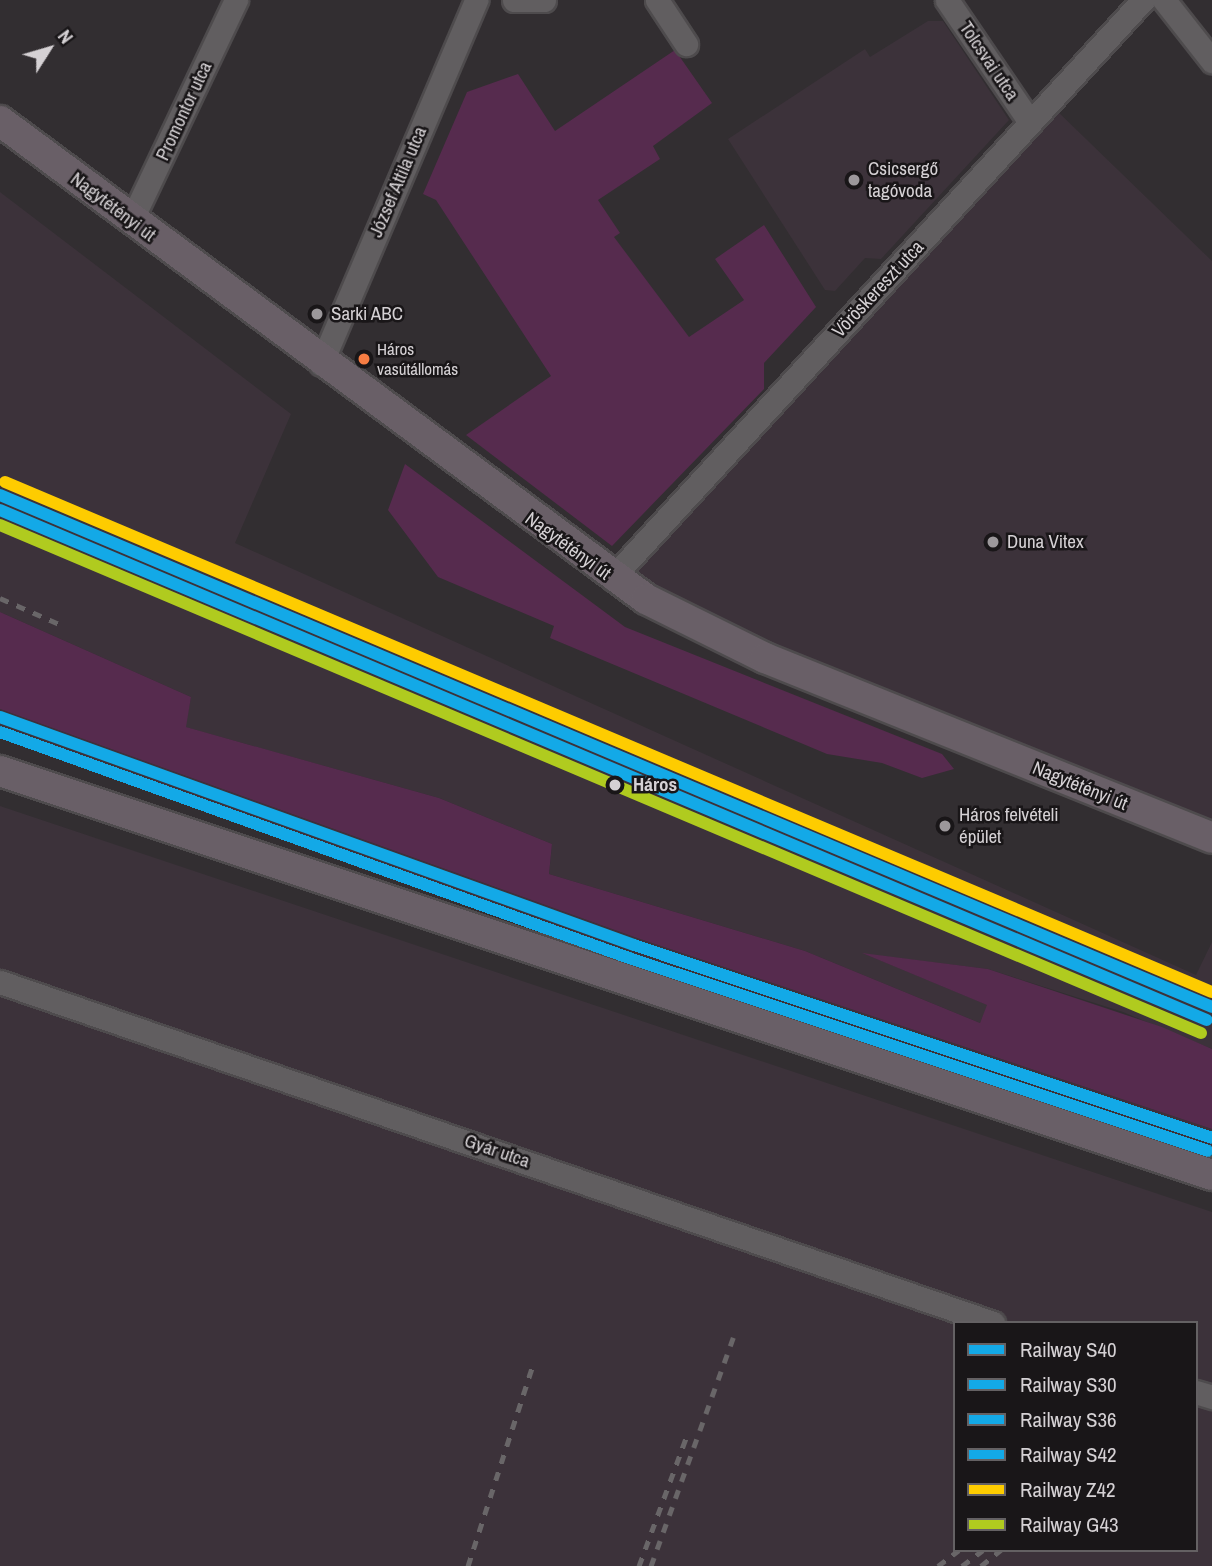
<!DOCTYPE html>
<html>
<head>
<meta charset="utf-8">
<style>
  body { margin:0 }
  #map { position:relative; width:1212px; height:1566px; overflow:hidden; background:#322e31; font-family:"Archivo Narrow",sans-serif }
  div>[style] { position:absolute }
  .built>* { inset:0; background:#3c323a }
  .green>* { inset:0; background:#562b4e }
  .roads { filter:drop-shadow(2px 0 #4e4b4d) drop-shadow(-2px 0 #4e4b4d) drop-shadow(0 2px #4e4b4d) drop-shadow(0 -2px #4e4b4d) }
  .minor>* { height:23px; margin:-11.5px; padding:0 11.5px; transform-origin:11.5px; border-radius:11.5px; background:#615e60 }
  .major>* { height:30px; margin:-15px; padding:0 15px; transform-origin:15px; border-radius:15px; background:#695f67 }
  .rail>* { height:5px; margin-top:-2.5px; transform-origin:0; background:repeating-linear-gradient(90deg,#696668 0 9px,transparent 0 18px) }
  .rail-1>* { height:12px; margin:-6px; padding:0 6px; transform-origin:6px; border-radius:6px; background:#13a9e7 }
  .rail-2>* { height:12px; margin:-6px; padding:0 6px; transform-origin:6px; border-radius:6px; background:#13a9e7 }
  .rail-3>* { height:12px; margin:-6px; padding:0 6px; transform-origin:6px; border-radius:6px; background:#13a9e7 }
  .rail-4>* { height:12px; margin:-6px; padding:0 6px; transform-origin:6px; border-radius:6px; background:#13a9e7 }
  .rail-5>* { height:12px; margin:-6px; padding:0 6px; transform-origin:6px; border-radius:6px; background:#fecc00 }
  .rail-6>* { height:12px; margin:-6px; padding:0 6px; transform-origin:6px; border-radius:6px; background:#b0cb1f }
  .dots>* { width:19px; height:19px; translate:-50% -50%; box-sizing:border-box; border:4px solid #191618; border-radius:50% }
  span { translate:-50% -50%; white-space:nowrap; text-align:center; line-height:1.15; -webkit-text-stroke:5px #191618; paint-order:stroke }
  .bus-label { font-size:17px; color:#d5d1d4 }
  .left { translate:0 -50%; text-align:left }
  .street-label { font-size:19px; color:#d5d1d4 }
  .poi-label { font-size:19px; color:#d5d1d4 }
  .stop-label { font-size:19px; color:#d5d1d4; font-weight:700 }
  .legend { position:absolute; left:953px; top:1321px; width:245px; height:231px; box-sizing:border-box; background:#191618; border:2px solid #646163; margin:0; padding:9px 12px; list-style:none; font-size:21px; color:#d5d1d4 }
  .legend li { display:flex; align-items:center; gap:14px; height:35px }
  .legend b { width:35px; border:2px solid #646163 }
  .north { position:absolute; left:14px; top:14px; width:70px; height:70px; -webkit-text-stroke:5px #191618; paint-order:stroke; rotate:53deg; font-size:19px; font-weight:700; line-height:28px; text-align:center; color:#d5d1d4 }
  .north::after { content:''; display:block; margin:auto; width:24px; height:32px; background:#d5d1d4; clip-path:polygon(50% 0,100% 100%,50% 72%,0 100%) }
</style>
</head>
<body>
<div id="map">
  <div class="built">
    <i style="clip-path:polygon(928px 21px,943px 21px,1009px 120px,881px 259px,865px 258px,835px 291px,825px 290px,728px 139px,865px 49px,870px 57px)"></i>
    <i style="clip-path:polygon(1054px 108px,1212px 261px,1212px 829px,948px 713px,779px 656px,631px 578px,763px 423px)"></i>
    <i style="clip-path:polygon(0 192px,291px 414px,235px 543px,1196px 975px,1212px 942px,1212px 1049px,1123px 1012px,988px 969px,865px 954px,988px 1005px,980px 1023px,805px 951px,549px 874px,552px 844px,439px 798px,185px 727px,191px 697px,0 612px)"></i>
    <i style="clip-path:polygon(0 709px,637px 938px,1212px 1129px,1212px 1154px,0 737px)"></i>
    <i style="clip-path:polygon(evenodd,0 806px,1212px 1212px,1212px 1566px,0 1566px,0 806px,955px 1323px,1196px 1323px,1196px 1550px,955px 1550px,955px 1323px)"></i>
  </div>
  <div class="green">
    <i style="clip-path:polygon(675px 50px,712px 103px,653px 146px,660px 159px,598px 200px,620px 233px,614px 237px,689px 337px,744px 300px,715px 259px,764px 225px,816px 307px,764px 363px,764px 389px,612px 546px,466px 435px,551px 376px,436px 200px,423px 194px,467px 92px,518px 74px,555px 131px)"></i>
    <i style="clip-path:polygon(405px 464px,625px 627px,942px 754px,954px 769px,922px 778px,882px 763px,827px 754px,550px 638px,554px 626px,438px 577px,388px 510px)"></i>
    <i style="clip-path:polygon(0 612px,191px 697px,186px 727px,439px 798px,552px 844px,549px 874px,805px 951px,980px 1023px,987px 1005px,862px 953px,988px 969px,1162px 1027px,1212px 1049px,1212px 1129px,637px 938px,0 709px)"></i>
  </div>
  <div class="roads">
    <div class="minor">
      <i style="left:514px;top:0;width:30px"></i>
      <i style="left:657px;top:0;width:53px;rotate:56.6deg"></i>
      <i style="left:947px;top:0;width:148px;rotate:55.8deg"></i>
      <i style="left:1164px;top:0;width:78px;rotate:51.8deg"></i>
      <i style="left:131px;top:221px;width:245px;rotate:-64.6deg"></i>
      <i style="left:321px;top:364px;width:396px;rotate:-66.9deg"></i>
      <i style="left:612px;top:578px;width:785px;rotate:-47.43deg"></i>
      <i style="left:0;top:982px;width:1050px;rotate:18.95deg"></i>
      <i style="left:1196px;top:1392px;width:17px;rotate:17deg"></i>
    </div>
    <div class="major">
      <i style="left:0;top:121px;width:804px;rotate:36.5deg"></i>
      <i style="left:646px;top:599px;width:133px;rotate:26.4deg"></i>
      <i style="left:765px;top:658px;width:482px;rotate:21.9deg"></i>
      <i style="left:0;top:771px;width:1278px;rotate:18.43deg"></i>
    </div>
  </div>
  <div class="rail">
    <i style="left:0;top:598px;width:64px;rotate:23.8deg"></i>
    <i style="left:468px;top:1566px;width:214px;rotate:-72.1deg"></i>
    <i style="left:639px;top:1566px;width:142px;rotate:-69.8deg"></i>
    <i style="left:651px;top:1566px;width:245px;rotate:-70.2deg"></i>
    <i style="left:938px;top:1566px;width:26px;rotate:-37deg"></i>
    <i style="left:962px;top:1566px;width:26px;rotate:-37deg"></i>
    <i style="left:981px;top:1566px;width:26px;rotate:-39deg"></i>
  </div>
  <div class="rail-1">
    <i style="left:0;top:495px;width:1316px;rotate:22.9deg"></i>
  </div>
  <div class="rail-2">
    <i style="left:0;top:717px;width:674px;rotate:19.78deg"></i>
    <i style="left:634px;top:945px;width:609px;rotate:18.46deg"></i>
  </div>
  <div class="rail-3">
    <i style="left:0;top:732px;width:668px;rotate:19.76deg"></i>
    <i style="left:629px;top:958px;width:610px;rotate:18.43deg"></i>
  </div>
  <div class="rail-4">
    <i style="left:0;top:510px;width:1310px;rotate:22.91deg"></i>
  </div>
  <div class="rail-5">
    <i style="left:5px;top:482px;width:1310px;rotate:22.91deg"></i>
  </div>
  <div class="rail-6">
    <i style="left:0;top:525px;width:1304px;rotate:22.93deg"></i>
  </div>
  <div class="dots">
    <i style="left:854px;top:180px;background:#9c989b"></i>
    <i style="left:317px;top:314px;background:#9c989b"></i>
    <i style="left:364px;top:359px;background:#f77d43"></i>
    <i style="left:993px;top:542px;background:#9c989b"></i>
    <i style="left:615px;top:785px;background:#d5d1d4"></i>
    <i style="left:945px;top:826px;background:#9c989b"></i>
  </div>
  <div class="bus-label">
    <span class="left" style="left:377px;top:359px">Háros<br>vasútállomás</span>
  </div>
  <div class="street-label">
    <span style="left:989px;top:61px;rotate:56deg">Tolcsvai utca</span>
    <span style="left:184px;top:111px;rotate:-65deg">Promontor utca</span>
    <span style="left:398px;top:182px;rotate:-67deg">József Attila utca</span>
    <span style="left:113px;top:207px;rotate:37deg">Nagytétényi út</span>
    <span style="left:878px;top:289px;rotate:-47deg">Vöröskereszt utca</span>
    <span style="left:568px;top:546px;rotate:36deg">Nagytétényi út</span>
    <span style="left:1080px;top:786px;rotate:22deg">Nagytétényi út</span>
    <span style="left:497px;top:1151px;rotate:19deg">Gyár utca</span>
  </div>
  <div class="poi-label">
    <span class="left" style="left:868px;top:180px">Csicsergő<br>tagóvoda</span>
    <span class="left" style="left:331px;top:314px">Sarki ABC</span>
    <span class="left" style="left:1007px;top:542px">Duna Vitex</span>
    <span class="left" style="left:959px;top:826px">Háros felvételi<br>épület</span>
  </div>
  <div class="stop-label">
    <span class="left" style="left:633px;top:785px">Háros</span>
  </div>
  <ul class="legend">
  <li><b style="height:9px;background:#13a9e7"></b>Railway S40</li>
  <li><b style="height:9px;background:#13a9e7"></b>Railway S30</li>
  <li><b style="height:9px;background:#13a9e7"></b>Railway S36</li>
  <li><b style="height:9px;background:#13a9e7"></b>Railway S42</li>
  <li><b style="height:9px;background:#fecc00"></b>Railway Z42</li>
  <li><b style="height:9px;background:#b0cb1f"></b>Railway G43</li>
  </ul>
  <div class="north">N</div>
</div>
</body>
</html>
